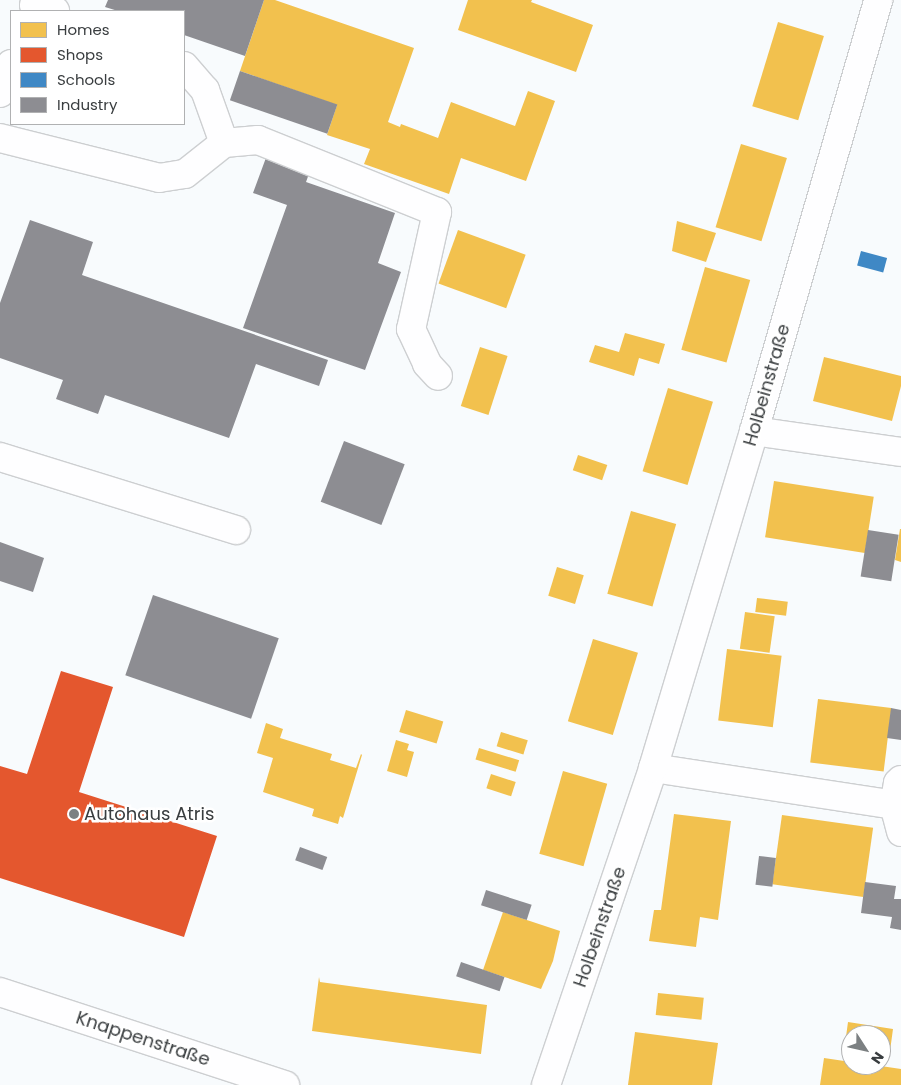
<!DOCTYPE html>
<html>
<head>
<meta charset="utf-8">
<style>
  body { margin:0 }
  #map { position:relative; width:901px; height:1085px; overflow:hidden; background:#f8fbfd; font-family:Poppins,sans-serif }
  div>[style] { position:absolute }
  .homes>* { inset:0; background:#f2c14e; transform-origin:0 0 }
  .shops>* { inset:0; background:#e4572e }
  .schools>* { inset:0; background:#3f88c5; transform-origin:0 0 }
  .industry>* { inset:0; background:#8d8d92; transform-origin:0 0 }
  .roads { filter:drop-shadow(1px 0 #cdcfd1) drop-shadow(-1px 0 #cdcfd1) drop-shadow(0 1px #cdcfd1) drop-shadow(0 -1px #cdcfd1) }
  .minor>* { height:28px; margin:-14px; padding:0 14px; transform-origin:14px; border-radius:14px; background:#fefeff }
  .dots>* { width:14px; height:14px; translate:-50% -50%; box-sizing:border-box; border:2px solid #fff; border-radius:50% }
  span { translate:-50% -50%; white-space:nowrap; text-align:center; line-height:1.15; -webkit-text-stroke:5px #fff; paint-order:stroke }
  .street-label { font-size:18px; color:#393d3f }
  .poi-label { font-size:18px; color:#393d3f }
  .left { translate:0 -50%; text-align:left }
  .legend { position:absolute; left:10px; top:10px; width:175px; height:115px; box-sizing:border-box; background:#fff; border:1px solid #b0b1b2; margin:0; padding:6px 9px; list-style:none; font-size:15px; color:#393d3f }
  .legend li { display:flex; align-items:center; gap:10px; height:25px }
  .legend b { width:25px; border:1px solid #b0b1b2 }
  .north { position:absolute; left:841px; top:1025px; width:50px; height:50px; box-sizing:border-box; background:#fff; border:1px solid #b0b1b2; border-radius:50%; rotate:125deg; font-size:14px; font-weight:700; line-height:20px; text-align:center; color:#393d3f }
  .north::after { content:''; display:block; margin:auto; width:18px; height:22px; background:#7c8082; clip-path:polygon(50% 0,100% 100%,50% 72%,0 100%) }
</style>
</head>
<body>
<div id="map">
  <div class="homes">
    <i style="clip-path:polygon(264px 0,275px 0,414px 48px,388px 122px,400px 127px,401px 124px,438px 138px,451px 102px,515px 126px,528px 91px,555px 101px,526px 181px,461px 158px,449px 194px,364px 164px,370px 149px,327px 135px,337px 105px,240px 71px)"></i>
    <i style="clip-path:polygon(468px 0,532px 0,531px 2px,593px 25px,576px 72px,458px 30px)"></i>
    <i style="left:778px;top:22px;width:48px;height:88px;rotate:17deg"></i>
    <i style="left:741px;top:144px;width:48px;height:87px;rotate:17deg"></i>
    <i style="clip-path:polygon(677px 221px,716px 233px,706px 262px,672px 251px)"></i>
    <i style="left:458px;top:230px;width:72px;height:57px;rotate:20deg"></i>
    <i style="left:705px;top:267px;width:47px;height:86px;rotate:16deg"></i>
    <i style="clip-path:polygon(625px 333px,665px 344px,659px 364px,639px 358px,634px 376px,589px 362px,595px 345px,619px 352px)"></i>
    <i style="left:480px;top:347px;width:29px;height:62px;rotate:18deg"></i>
    <i style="clip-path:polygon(824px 357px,901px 376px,901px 386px,892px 421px,813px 401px)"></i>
    <i style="left:668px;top:388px;width:47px;height:87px;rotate:17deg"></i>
    <i style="left:578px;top:455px;width:31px;height:16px;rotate:19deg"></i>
    <i style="left:774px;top:481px;width:101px;height:57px;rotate:9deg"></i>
    <i style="left:631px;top:511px;width:47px;height:86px;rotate:16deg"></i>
    <i style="clip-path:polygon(900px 529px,901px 529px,901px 562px,895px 560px)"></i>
    <i style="left:557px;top:567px;width:28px;height:30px;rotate:17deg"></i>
    <i style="left:757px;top:598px;width:31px;height:14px;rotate:7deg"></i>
    <i style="left:745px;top:612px;width:30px;height:37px;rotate:8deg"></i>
    <i style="left:593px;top:639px;width:47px;height:86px;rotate:17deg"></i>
    <i style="left:727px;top:649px;width:55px;height:72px;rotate:7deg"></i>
    <i style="left:818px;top:699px;width:74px;height:64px;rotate:7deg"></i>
    <i style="left:406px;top:710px;width:39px;height:23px;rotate:17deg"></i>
    <i style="clip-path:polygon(266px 723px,283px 729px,280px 738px,332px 754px,330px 760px,356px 768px,361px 754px,362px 755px,343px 818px,340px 816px,338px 824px,312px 816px,314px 809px,263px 792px,273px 758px,257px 753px)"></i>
    <i style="left:501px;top:732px;width:28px;height:15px;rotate:17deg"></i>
    <i style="clip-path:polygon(396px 740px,409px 744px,407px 750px,414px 752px,407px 777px,387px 771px)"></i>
    <i style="left:479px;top:748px;width:42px;height:12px;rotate:17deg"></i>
    <i style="left:563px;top:771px;width:46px;height:86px;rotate:16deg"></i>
    <i style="left:491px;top:774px;width:26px;height:15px;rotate:18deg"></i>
    <i style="clip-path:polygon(674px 814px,731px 821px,718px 920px,700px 917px,696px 947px,649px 941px,654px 910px,661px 910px)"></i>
    <i style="left:782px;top:815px;width:92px;height:70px;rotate:8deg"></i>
    <i style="clip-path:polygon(503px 912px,560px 931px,553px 961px,541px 989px,483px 970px)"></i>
    <i style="clip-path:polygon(319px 977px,320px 982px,487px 1005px,481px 1054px,312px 1031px)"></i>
    <i style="left:658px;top:993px;width:46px;height:22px;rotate:6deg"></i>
    <i style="clip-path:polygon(848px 1022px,893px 1029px,890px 1051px,881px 1049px,881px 1035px,851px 1035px,851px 1045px,845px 1044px)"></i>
    <i style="clip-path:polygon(635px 1032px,718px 1043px,712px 1085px,628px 1085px)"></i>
    <i style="clip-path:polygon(824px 1058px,851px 1062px,851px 1065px,874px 1065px,901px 1069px,901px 1085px,820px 1085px)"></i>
  </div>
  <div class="shops">
    <i style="clip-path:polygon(61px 671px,113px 687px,79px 792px,217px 836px,184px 937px,0 878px,0 766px,27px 774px)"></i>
  </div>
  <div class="schools">
    <i style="left:861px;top:251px;width:27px;height:15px;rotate:15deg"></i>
  </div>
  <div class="industry">
    <i style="clip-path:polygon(108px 0,264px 0,245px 56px,184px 35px,184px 11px,118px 11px,105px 7px)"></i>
    <i style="left:240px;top:71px;width:103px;height:31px;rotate:19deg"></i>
    <i style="clip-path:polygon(267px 155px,310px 171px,306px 182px,395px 213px,378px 263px,401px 272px,365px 370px,243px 328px,287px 205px,253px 193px)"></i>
    <i style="clip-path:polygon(30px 220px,93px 242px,82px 275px,328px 360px,319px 386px,256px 364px,229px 438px,105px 395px,98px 414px,56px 399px,63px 380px,0 358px,0 303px)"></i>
    <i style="left:344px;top:441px;width:65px;height:65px;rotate:21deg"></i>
    <i style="left:868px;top:530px;width:31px;height:47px;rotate:9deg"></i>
    <i style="clip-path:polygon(0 542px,44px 558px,33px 592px,0 581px)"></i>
    <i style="left:153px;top:595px;width:133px;height:85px;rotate:19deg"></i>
    <i style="clip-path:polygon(891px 708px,901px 710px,901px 740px,887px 738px)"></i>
    <i style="left:300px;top:847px;width:29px;height:14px;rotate:20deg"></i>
    <i style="left:759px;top:856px;width:17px;height:29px;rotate:7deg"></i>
    <i style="clip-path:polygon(865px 882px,896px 886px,894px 899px,901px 899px,901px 930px,890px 928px,892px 917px,861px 913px)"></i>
    <i style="left:486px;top:890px;width:48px;height:16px;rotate:18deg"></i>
    <i style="left:461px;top:962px;width:46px;height:15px;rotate:19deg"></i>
  </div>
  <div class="roads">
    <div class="minor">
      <i style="left:34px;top:5px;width:22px;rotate:16deg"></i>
      <i style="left:184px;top:66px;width:32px;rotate:49deg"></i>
      <i style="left:205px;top:90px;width:56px;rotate:70.3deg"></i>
      <i style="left:0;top:93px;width:31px;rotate:-69deg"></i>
      <i style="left:0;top:138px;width:164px;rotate:14.1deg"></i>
      <i style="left:159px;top:178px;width:26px;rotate:-9deg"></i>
      <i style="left:185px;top:174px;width:50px;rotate:-38.5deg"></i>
      <i style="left:224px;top:143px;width:34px;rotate:-5deg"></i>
      <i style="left:258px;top:140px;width:193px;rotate:21.9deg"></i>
      <i style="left:437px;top:212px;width:120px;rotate:102.5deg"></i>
      <i style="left:411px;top:329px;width:38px;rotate:65deg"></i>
      <i style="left:427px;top:364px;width:16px;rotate:47deg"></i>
      <i style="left:754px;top:431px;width:148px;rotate:8.1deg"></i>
      <i style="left:0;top:457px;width:247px;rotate:17.2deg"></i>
      <i style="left:653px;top:768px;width:244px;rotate:8.7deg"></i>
      <i style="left:901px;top:780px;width:4px;rotate:135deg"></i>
      <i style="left:898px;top:783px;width:22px;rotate:100deg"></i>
      <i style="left:894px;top:805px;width:28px;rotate:75deg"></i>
      <i style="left:0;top:992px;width:300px;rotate:18.1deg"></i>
      <i style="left:546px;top:1085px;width:335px;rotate:-71.3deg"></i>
      <i style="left:653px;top:768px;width:352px;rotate:-73.3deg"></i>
      <i style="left:754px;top:431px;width:448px;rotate:-73.9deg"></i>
    </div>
  </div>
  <div class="dots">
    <i style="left:74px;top:814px;background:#7c8082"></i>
  </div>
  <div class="street-label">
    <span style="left:767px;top:385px;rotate:-74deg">Holbeinstraße</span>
    <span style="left:600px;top:927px;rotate:-71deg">Holbeinstraße</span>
    <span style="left:143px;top:1039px;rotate:18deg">Knappenstraße</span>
  </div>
  <div class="poi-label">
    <span class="left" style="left:84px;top:814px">Autohaus Atris</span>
  </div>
  <ul class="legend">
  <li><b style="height:14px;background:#f2c14e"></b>Homes</li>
  <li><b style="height:14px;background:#e4572e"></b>Shops</li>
  <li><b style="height:14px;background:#3f88c5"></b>Schools</li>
  <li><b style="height:14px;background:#8d8d92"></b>Industry</li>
  </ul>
  <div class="north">N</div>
</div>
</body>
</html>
